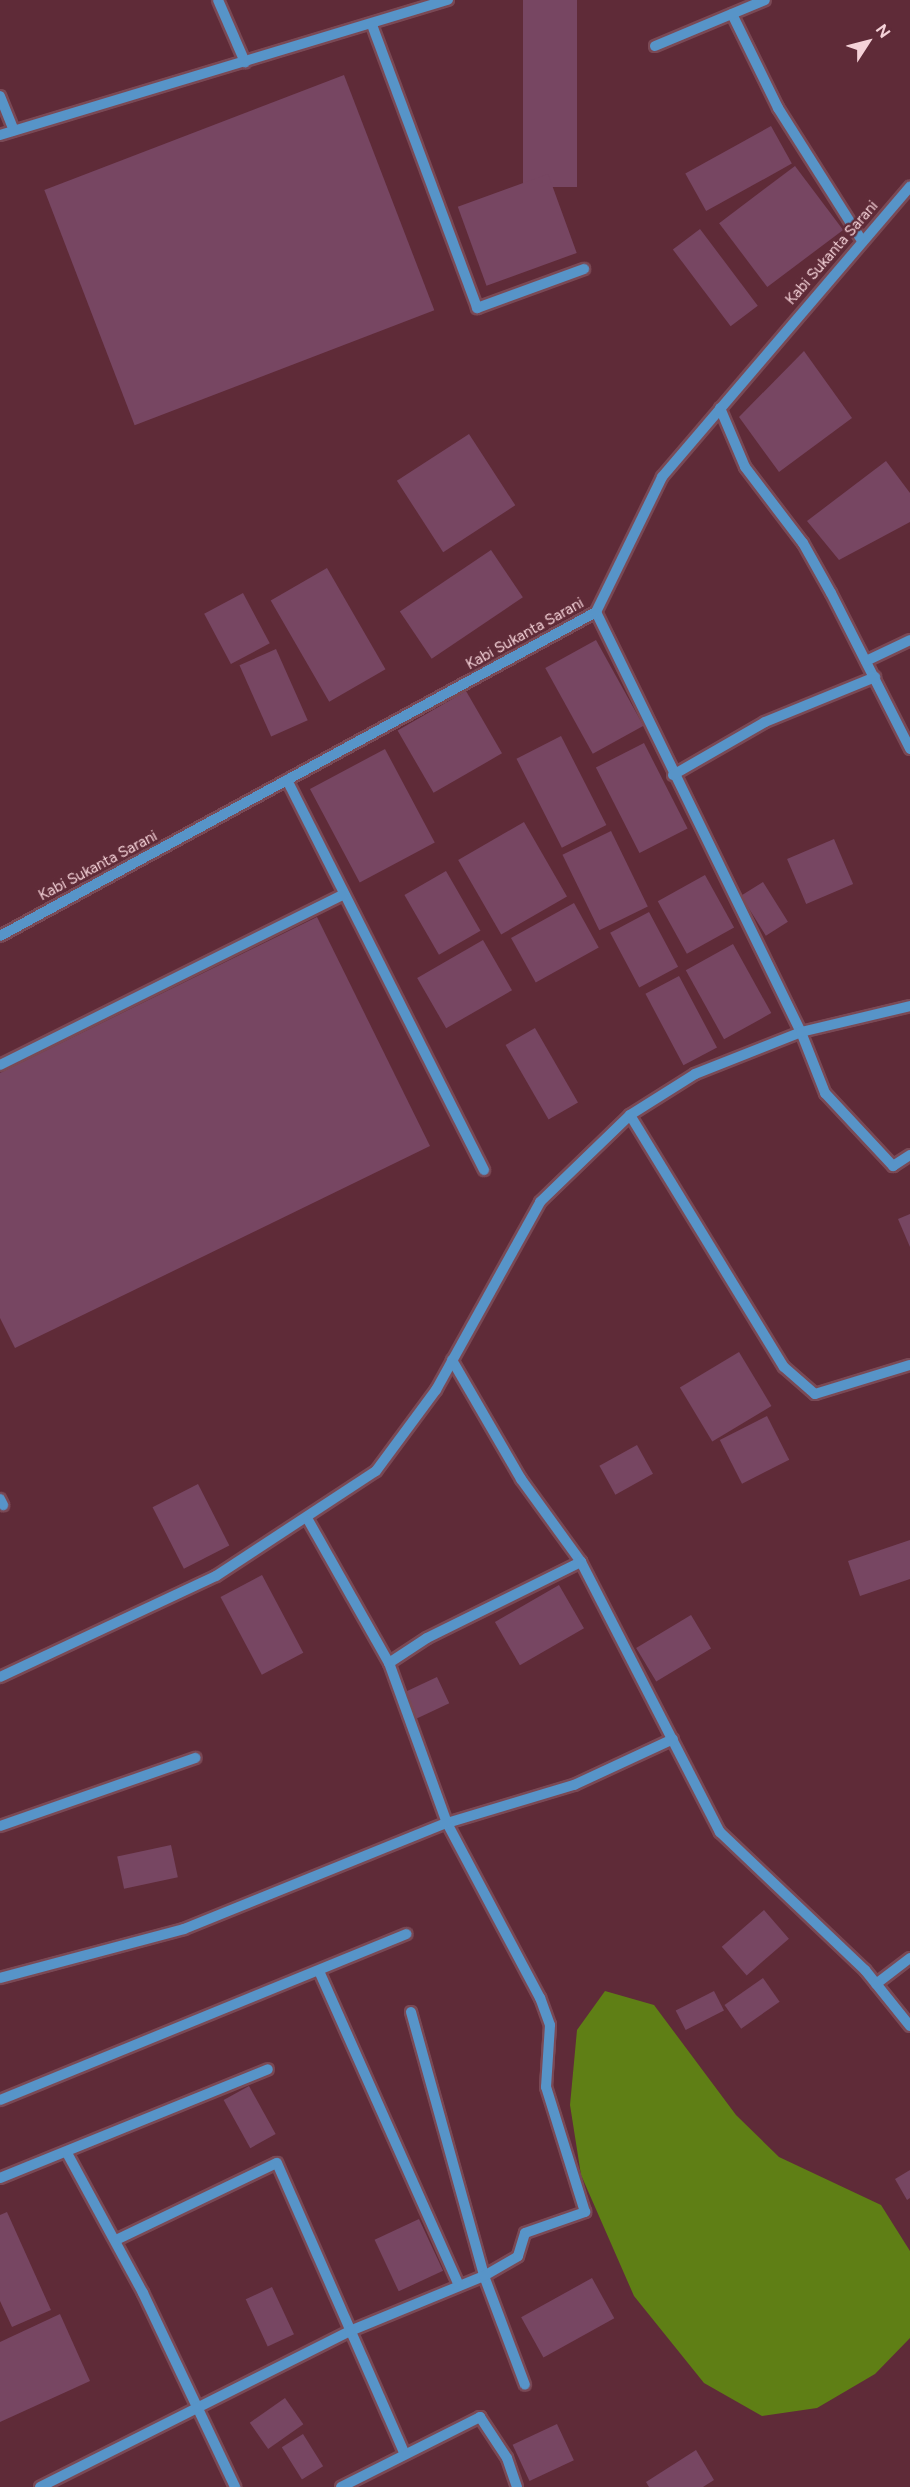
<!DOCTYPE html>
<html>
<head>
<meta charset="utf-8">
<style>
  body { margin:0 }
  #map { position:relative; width:910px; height:2487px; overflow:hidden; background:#5f2b38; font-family:Figtree,sans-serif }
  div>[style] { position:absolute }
  .water>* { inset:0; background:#5f7f15 }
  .building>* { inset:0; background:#774662; transform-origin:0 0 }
  .roads { filter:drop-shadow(2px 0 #7a4955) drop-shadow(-2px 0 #7a4955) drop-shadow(0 2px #7a4955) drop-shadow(0 -2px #7a4955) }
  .minor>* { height:10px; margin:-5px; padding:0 5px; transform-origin:5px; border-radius:5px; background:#5794c8 }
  span { translate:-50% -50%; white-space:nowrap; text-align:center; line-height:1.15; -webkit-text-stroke:5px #5f2b38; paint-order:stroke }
  .street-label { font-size:15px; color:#f4d2d8 }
  .north { position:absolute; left:838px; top:12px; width:60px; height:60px; -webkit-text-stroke:4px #5f2b38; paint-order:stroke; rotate:54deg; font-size:16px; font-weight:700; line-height:24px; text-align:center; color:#f4d2d8 }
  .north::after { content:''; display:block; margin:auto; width:21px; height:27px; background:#f4d2d8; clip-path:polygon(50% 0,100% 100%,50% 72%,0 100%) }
</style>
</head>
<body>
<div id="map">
  <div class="water">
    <i style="clip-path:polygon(605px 1991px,654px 2005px,736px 2115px,779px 2157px,881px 2205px,910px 2251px,910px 2338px,875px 2374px,817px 2408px,762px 2416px,704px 2383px,634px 2296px,581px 2175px,570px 2105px,577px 2030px)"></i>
  </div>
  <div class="building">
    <i style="left:523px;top:0;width:54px;height:187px"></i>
    <i style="left:344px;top:75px;width:252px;height:321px;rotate:69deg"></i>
    <i style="left:771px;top:126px;width:43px;height:98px;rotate:61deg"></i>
    <i style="left:795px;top:166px;width:80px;height:95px;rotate:53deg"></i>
    <i style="left:548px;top:174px;width:84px;height:96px;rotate:70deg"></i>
    <i style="left:700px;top:229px;width:96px;height:34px;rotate:53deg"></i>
    <i style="clip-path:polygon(804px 351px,852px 418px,779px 472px,739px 417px)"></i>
    <i style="left:469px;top:434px;width:85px;height:86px;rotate:57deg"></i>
    <i style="clip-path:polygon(886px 461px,910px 493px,910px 522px,839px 560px,807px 521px)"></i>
    <i style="left:491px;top:550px;width:57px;height:110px;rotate:56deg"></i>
    <i style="left:327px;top:568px;width:117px;height:65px;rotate:60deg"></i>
    <i style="left:243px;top:593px;width:57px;height:44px;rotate:62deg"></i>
    <i style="left:596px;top:640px;width:98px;height:58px;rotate:61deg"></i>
    <i style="left:276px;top:649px;width:78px;height:40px;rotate:66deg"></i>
    <i style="left:466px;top:691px;width:72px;height:79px;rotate:60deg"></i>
    <i style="left:561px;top:736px;width:100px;height:50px;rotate:63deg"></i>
    <i style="left:644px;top:743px;width:96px;height:54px;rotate:63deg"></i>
    <i style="left:385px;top:749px;width:106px;height:85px;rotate:62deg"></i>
    <i style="left:524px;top:822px;width:86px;height:76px;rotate:60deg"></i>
    <i style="left:611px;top:831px;width:84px;height:54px;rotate:64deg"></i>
    <i style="left:834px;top:839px;width:49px;height:51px;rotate:67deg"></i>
    <i style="left:446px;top:871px;width:69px;height:48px;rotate:60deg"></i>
    <i style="left:705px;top:875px;width:60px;height:54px;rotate:61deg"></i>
    <i style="left:763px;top:882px;width:47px;height:26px;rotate:58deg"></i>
    <i style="left:574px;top:903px;width:51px;height:72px;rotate:61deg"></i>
    <i style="left:649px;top:912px;width:62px;height:44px;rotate:62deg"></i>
    <i style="clip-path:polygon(317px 917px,430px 1146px,15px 1348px,0 1318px,0 1073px)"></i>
    <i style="left:483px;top:940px;width:58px;height:76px;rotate:60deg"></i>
    <i style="left:733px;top:944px;width:79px;height:54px;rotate:61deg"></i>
    <i style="left:679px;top:976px;width:81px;height:38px;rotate:62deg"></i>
    <i style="left:535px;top:1028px;width:86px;height:34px;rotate:60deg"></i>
    <i style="clip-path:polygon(910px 1214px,910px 1247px,898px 1219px)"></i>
    <i style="left:739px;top:1352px;width:63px;height:69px;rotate:59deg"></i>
    <i style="left:767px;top:1416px;width:49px;height:53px;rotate:63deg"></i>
    <i style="left:637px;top:1445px;width:33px;height:43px;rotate:61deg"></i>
    <i style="left:198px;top:1484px;width:69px;height:51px;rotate:63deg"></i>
    <i style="clip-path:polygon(910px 1540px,910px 1579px,860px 1596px,848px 1561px)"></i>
    <i style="left:262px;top:1575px;width:88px;height:47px;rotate:62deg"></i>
    <i style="left:559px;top:1585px;width:50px;height:74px;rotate:60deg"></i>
    <i style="left:691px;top:1615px;width:39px;height:64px;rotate:59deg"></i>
    <i style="left:437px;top:1677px;width:29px;height:37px;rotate:65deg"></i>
    <i style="left:171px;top:1845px;width:33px;height:55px;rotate:78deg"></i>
    <i style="left:764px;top:1910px;width:38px;height:56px;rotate:49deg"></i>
    <i style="left:763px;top:1978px;width:29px;height:47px;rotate:55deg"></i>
    <i style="left:714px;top:1991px;width:22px;height:43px;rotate:63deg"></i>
    <i style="left:249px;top:2086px;width:55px;height:29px;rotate:61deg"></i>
    <i style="clip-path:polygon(910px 2170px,910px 2198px,907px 2200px,895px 2179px)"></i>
    <i style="clip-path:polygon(7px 2212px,51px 2310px,12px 2327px,0 2301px,0 2215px)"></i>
    <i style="left:419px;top:2219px;width:57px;height:49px;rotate:65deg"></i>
    <i style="left:592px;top:2278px;width:46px;height:81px;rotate:61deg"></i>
    <i style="left:272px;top:2287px;width:52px;height:29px;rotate:65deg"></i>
    <i style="clip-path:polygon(60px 2314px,90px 2381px,0 2422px,0 2342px)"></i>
    <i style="left:285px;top:2398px;width:32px;height:43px;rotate:55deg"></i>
    <i style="left:557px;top:2424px;width:40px;height:49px;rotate:65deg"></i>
    <i style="left:303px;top:2434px;width:38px;height:25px;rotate:58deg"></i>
    <i style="clip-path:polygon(696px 2450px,714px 2480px,703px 2487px,649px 2487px,646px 2482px)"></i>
  </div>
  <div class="roads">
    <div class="minor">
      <i style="left:218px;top:0;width:68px;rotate:66.5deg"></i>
      <i style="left:732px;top:14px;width:105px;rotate:63.9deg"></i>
      <i style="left:778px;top:108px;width:157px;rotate:57.7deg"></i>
      <i style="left:372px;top:25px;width:302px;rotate:69.6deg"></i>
      <i style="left:477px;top:308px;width:114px;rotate:-20deg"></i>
      <i style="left:655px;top:46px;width:119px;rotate:-22.7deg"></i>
      <i style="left:0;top:96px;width:37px;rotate:68deg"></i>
      <i style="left:0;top:135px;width:468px;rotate:-16.8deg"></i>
      <i style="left:720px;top:408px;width:64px;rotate:67deg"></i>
      <i style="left:745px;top:467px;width:96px;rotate:52.7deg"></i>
      <i style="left:803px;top:543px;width:57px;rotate:60.8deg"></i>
      <i style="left:831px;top:593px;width:175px;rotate:63.1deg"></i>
      <i style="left:596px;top:612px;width:467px;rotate:64deg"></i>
      <i style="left:801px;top:1032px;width:66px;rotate:68.5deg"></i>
      <i style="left:825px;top:1093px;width:100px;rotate:47deg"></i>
      <i style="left:893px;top:1166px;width:20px;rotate:-33deg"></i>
      <i style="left:866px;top:661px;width:49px;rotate:-25.5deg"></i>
      <i style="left:673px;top:775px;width:106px;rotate:-29.9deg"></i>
      <i style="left:765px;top:722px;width:119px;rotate:-22.2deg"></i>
      <i style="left:287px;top:780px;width:437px;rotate:63.2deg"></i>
      <i style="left:0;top:936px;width:678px;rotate:-28.53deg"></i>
      <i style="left:596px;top:612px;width:150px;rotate:-63.9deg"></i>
      <i style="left:662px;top:477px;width:382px;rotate:-49.5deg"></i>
      <i style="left:0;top:1065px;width:384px;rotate:-26.4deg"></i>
      <i style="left:630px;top:1115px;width:295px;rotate:58.6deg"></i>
      <i style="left:784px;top:1367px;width:41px;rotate:41.1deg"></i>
      <i style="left:815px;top:1394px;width:99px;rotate:-17deg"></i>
      <i style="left:452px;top:1360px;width:138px;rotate:59.9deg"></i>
      <i style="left:521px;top:1479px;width:102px;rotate:54.1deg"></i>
      <i style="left:581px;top:1562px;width:304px;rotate:62.8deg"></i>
      <i style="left:720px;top:1832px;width:200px;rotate:43.6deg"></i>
      <i style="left:865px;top:1970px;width:72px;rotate:51.2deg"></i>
      <i style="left:0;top:1499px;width:7px;rotate:63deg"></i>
      <i style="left:389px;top:1663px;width:45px;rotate:-33.3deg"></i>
      <i style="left:427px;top:1638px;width:172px;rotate:-26.3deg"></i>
      <i style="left:0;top:1677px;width:238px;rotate:-25.1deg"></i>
      <i style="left:216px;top:1576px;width:191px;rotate:-33.3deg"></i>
      <i style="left:376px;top:1471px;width:101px;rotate:-53.5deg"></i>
      <i style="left:436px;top:1390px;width:215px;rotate:-61deg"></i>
      <i style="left:540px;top:1202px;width:125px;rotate:-44deg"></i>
      <i style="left:630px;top:1115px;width:77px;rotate:-32.2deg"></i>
      <i style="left:695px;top:1074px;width:114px;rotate:-21.6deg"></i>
      <i style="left:801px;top:1032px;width:112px;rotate:-13.4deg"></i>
      <i style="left:0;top:1826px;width:207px;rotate:-19.2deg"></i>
      <i style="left:319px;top:1971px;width:342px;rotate:66deg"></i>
      <i style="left:0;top:1978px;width:190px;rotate:-14.9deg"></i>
      <i style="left:184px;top:1929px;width:284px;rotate:-22deg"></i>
      <i style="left:447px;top:1823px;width:133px;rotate:-16.7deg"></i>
      <i style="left:574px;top:1785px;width:109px;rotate:-24.9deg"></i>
      <i style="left:876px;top:1984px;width:43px;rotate:-37.4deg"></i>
      <i style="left:411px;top:2012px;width:274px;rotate:74.5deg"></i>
      <i style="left:484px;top:2276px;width:116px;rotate:69.4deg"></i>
      <i style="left:0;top:2100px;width:439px;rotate:-22.2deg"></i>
      <i style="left:67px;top:2153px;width:159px;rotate:61.5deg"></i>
      <i style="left:143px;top:2293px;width:215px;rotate:64.6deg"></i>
      <i style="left:0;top:2178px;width:289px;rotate:-22.1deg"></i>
      <i style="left:116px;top:2240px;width:178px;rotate:-25.6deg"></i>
      <i style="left:277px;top:2163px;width:318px;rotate:66.3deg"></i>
      <i style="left:40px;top:2487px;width:347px;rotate:-26.7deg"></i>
      <i style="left:350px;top:2331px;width:145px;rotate:-22.3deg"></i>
      <i style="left:484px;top:2276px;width:39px;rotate:-30deg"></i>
      <i style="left:518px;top:2256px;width:24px;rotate:-73deg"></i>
      <i style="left:525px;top:2233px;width:64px;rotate:-19.3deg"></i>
      <i style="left:585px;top:2212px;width:131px;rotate:-107.3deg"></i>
      <i style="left:546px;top:2087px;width:62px;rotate:-86.3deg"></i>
      <i style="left:550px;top:2025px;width:29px;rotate:-110deg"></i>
      <i style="left:540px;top:1998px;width:198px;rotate:-118deg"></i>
      <i style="left:447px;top:1823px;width:170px;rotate:-109.9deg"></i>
      <i style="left:389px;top:1663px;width:164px;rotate:-119.5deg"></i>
      <i style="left:341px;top:2487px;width:156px;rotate:-26.7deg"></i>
      <i style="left:480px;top:2417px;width:49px;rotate:56.6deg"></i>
      <i style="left:507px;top:2458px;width:31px;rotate:71deg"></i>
    </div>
  </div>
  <div class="street-label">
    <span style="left:832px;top:253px;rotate:-49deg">Kabi Sukanta Sarani</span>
    <span style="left:525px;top:634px;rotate:-29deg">Kabi Sukanta Sarani</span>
    <span style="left:98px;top:866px;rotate:-28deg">Kabi Sukanta Sarani</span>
  </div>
  <div class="north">N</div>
</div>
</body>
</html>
